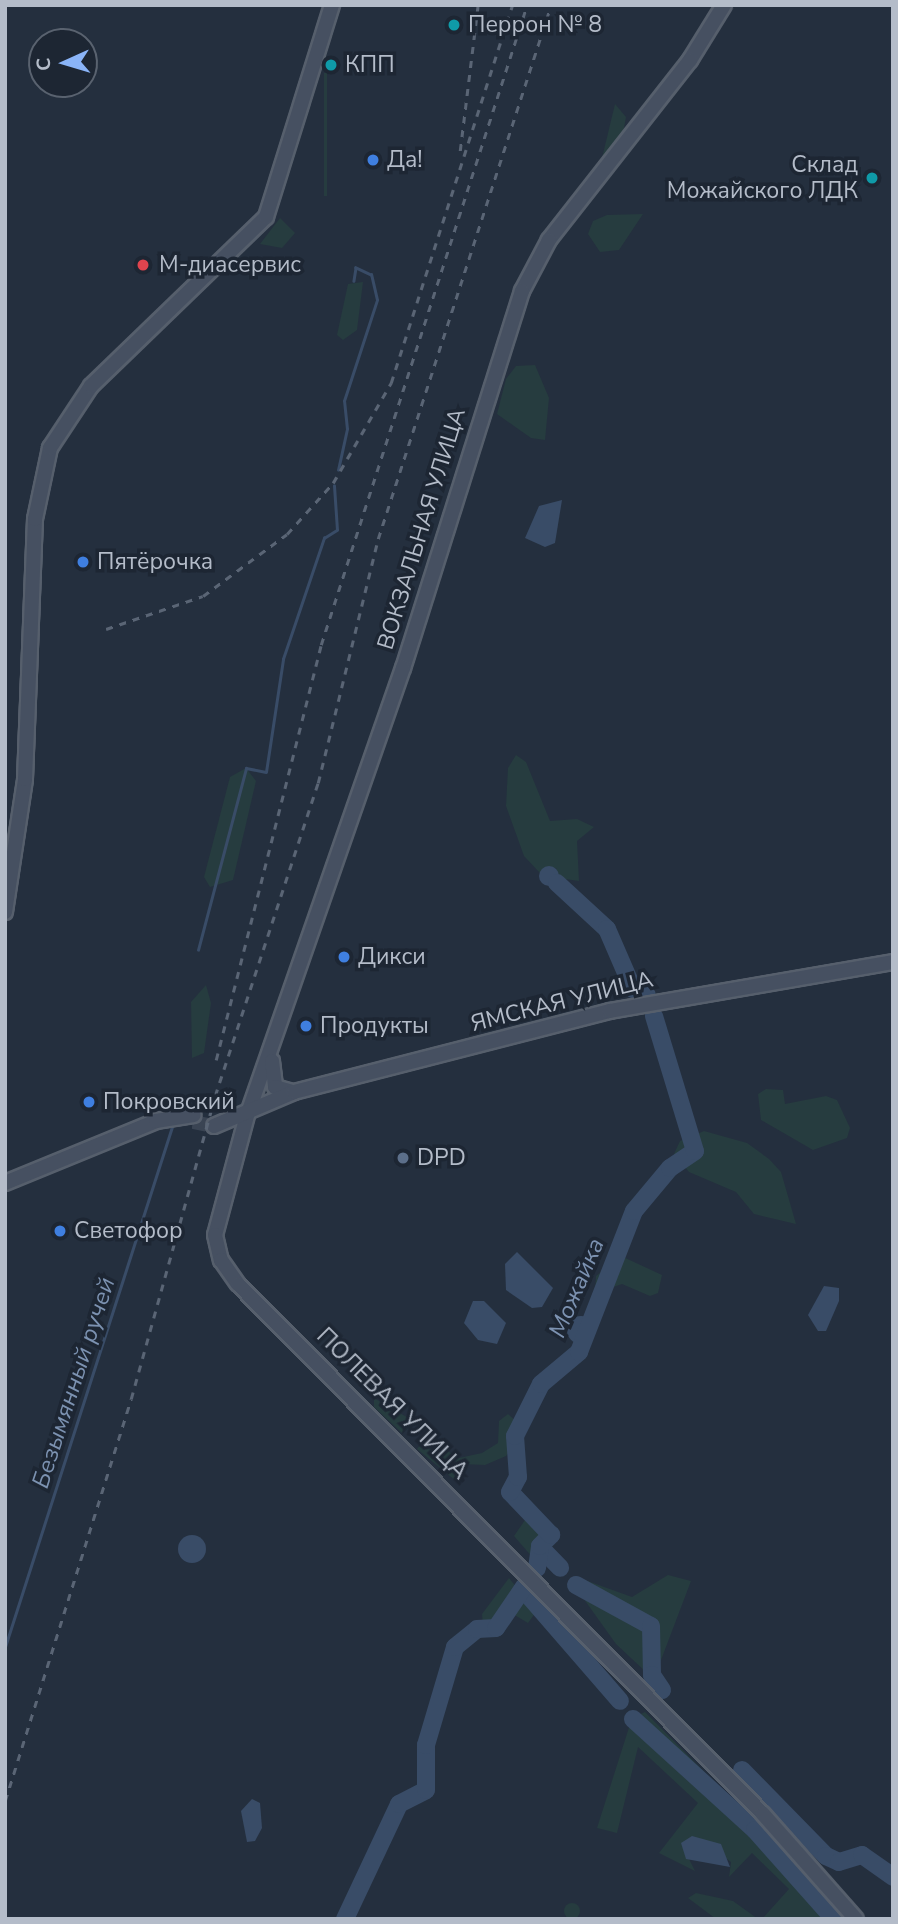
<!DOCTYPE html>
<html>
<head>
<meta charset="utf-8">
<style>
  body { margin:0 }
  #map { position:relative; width:898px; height:1924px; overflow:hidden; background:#242f3e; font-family:"Nunito Sans",sans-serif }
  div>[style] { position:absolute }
  .green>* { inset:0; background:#263c3f; transform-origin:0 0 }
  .round { border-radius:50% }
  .water>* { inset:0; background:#394c67 }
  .stream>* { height:2.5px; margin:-1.25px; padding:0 1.25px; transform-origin:1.25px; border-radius:1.25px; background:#394c67 }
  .river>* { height:18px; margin:-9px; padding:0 9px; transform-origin:9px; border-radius:9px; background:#394c67 }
  .secondary-tunnel>* { height:14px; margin-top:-7px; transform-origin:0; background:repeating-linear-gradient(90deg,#3a4453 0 14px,transparent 0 21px) }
  .roads { filter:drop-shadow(2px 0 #565f6c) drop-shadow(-2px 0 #565f6c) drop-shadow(0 2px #565f6c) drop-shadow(0 -2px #565f6c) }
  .secondary>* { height:14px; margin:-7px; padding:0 7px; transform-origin:7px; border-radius:7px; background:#465061 }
  .rail>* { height:2.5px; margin-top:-1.25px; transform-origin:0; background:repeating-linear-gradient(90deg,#5a6575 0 7px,transparent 0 14px) }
  .dots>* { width:19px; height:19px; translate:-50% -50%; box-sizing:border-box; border:4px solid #1d2633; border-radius:50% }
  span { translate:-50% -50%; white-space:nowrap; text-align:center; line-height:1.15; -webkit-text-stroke:7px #1d2633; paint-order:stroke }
  .poi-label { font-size:23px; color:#b4bcc9 }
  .left { translate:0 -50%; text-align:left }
  .right { translate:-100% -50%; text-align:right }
  .street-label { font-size:23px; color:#b4bcc9 }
  .water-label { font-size:24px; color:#7c92b1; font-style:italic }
  .frame { position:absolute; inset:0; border:7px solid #b4bcc9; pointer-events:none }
  .north { position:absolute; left:28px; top:28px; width:70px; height:70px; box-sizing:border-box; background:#1d2633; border:2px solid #59626f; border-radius:50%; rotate:266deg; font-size:19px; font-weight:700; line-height:28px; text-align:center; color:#b4bcc9 }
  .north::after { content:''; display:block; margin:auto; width:24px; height:32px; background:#8ab4f8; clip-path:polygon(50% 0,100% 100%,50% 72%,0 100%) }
</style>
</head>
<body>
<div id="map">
  <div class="green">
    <i style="left:324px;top:73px;width:3px;height:123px"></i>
    <i style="clip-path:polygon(615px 104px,626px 117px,623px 133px,602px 158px)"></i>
    <i style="clip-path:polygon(643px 214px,619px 250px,600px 252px,588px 234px,593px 221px,607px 215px)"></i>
    <i style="clip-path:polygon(280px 218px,295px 233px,282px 248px,260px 244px)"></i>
    <i style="clip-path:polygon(363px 282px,357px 330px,343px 340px,337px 335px,348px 284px)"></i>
    <i style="clip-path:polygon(535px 365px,549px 398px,545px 440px,531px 438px,497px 414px,506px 379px,516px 366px)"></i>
    <i style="clip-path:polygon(516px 755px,526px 762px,550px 821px,577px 819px,594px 827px,577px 841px,579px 881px,558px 878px,556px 868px,540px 873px,524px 856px,506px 806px,508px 768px)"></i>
    <i style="clip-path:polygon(246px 768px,256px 781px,233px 880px,210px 887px,204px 877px,230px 777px)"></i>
    <i style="clip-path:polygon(206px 985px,211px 1003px,204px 1053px,192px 1058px,191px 1002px)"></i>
    <i style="clip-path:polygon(766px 1089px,783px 1090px,785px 1104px,826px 1096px,837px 1100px,850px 1128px,847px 1138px,813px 1150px,761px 1120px,758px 1094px)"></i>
    <i style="clip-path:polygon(704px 1131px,747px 1143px,769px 1159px,781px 1172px,796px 1224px,754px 1214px,736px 1192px,689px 1172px,674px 1154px,680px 1141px)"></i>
    <i style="clip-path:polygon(621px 1256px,662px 1275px,658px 1293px,650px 1296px,622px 1284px,595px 1293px,596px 1276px)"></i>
    <i style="clip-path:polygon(374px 1398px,410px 1419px,408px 1428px,402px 1433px,374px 1407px)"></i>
    <i style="clip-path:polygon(508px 1414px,526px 1430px,506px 1456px,485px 1465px,461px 1464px,456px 1481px,417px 1449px,426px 1438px,459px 1458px,482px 1453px,498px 1443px,499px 1421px)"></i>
    <i style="clip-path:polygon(525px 1520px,542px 1534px,533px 1558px,514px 1536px)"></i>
    <i style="clip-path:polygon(668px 1575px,691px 1581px,658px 1668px,647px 1673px,616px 1644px,576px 1588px,582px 1579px,632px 1597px)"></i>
    <i style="clip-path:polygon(509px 1578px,536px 1612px,528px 1623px,513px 1614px,483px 1625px,482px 1614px)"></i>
    <i style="clip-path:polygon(645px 1712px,770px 1838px,841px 1919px,762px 1919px,789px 1889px,752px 1853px,729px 1877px,731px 1862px,707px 1843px,681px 1843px,695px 1871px,659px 1853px,698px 1803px,638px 1747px,617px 1833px,597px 1828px,632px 1718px)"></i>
    <i style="clip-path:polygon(696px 1893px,733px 1901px,758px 1919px,716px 1919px,688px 1898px)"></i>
    <i class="round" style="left:564px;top:1903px;width:16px;height:16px"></i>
  </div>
  <div class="water">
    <i style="clip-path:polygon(562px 500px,555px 543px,545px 547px,525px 538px,539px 506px)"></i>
    <i class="round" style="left:539px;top:866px;width:20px;height:20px"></i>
    <i style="clip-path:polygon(517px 1252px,553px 1288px,542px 1307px,532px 1308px,506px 1290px,505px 1264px)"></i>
    <i style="clip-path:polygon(824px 1286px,839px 1288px,839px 1301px,826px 1331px,818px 1331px,808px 1315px)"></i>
    <i style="clip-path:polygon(473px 1301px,484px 1301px,506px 1323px,497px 1344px,478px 1340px,464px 1323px)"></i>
    <i class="round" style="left:567px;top:1316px;width:28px;height:28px"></i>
    <i class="round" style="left:178px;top:1535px;width:28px;height:28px"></i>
    <i style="clip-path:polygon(252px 1799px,260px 1803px,262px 1828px,255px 1841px,247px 1842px,241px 1811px)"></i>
    <i style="clip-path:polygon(692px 1836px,721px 1844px,730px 1867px,686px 1859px,681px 1843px)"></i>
  </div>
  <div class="stream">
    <i style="left:338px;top:470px;width:42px;rotate:-77.6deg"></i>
    <i style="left:347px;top:429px;width:28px;rotate:-96deg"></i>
    <i style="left:344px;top:401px;width:106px;rotate:-71.9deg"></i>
    <i style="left:377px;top:300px;width:26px;rotate:-103deg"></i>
    <i style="left:371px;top:275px;width:17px;rotate:-155deg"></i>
    <i style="left:356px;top:268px;width:13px;rotate:99deg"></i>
    <i style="left:198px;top:950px;width:188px;rotate:-75.2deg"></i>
    <i style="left:246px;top:768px;width:20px;rotate:11deg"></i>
    <i style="left:266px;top:772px;width:114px;rotate:-81.4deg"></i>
    <i style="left:283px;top:659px;width:128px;rotate:-71.3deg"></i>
    <i style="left:324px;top:538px;width:15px;rotate:-32deg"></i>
    <i style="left:337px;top:530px;width:44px;rotate:-93.9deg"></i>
    <i style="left:5px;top:1647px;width:546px;rotate:-72.2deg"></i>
  </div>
  <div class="river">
    <i style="left:557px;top:883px;width:68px;rotate:42.6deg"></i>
    <i style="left:607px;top:929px;width:65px;rotate:66.6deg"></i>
    <i style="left:633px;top:989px;width:15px;rotate:23deg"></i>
    <i style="left:540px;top:1547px;width:29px;rotate:46deg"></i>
    <i style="left:537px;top:1568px;width:22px;rotate:-82deg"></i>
    <i style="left:540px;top:1546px;width:16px;rotate:-45deg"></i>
    <i style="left:551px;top:1535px;width:59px;rotate:-133.6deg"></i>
    <i style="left:510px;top:1492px;width:17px;rotate:-62deg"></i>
    <i style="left:518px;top:1477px;width:41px;rotate:-94.2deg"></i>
    <i style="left:515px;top:1436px;width:58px;rotate:-63.4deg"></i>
    <i style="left:541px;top:1384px;width:50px;rotate:-40.1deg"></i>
    <i style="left:579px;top:1352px;width:151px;rotate:-68.7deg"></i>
    <i style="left:634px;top:1211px;width:56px;rotate:-50.1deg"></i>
    <i style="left:670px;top:1168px;width:30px;rotate:-34deg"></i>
    <i style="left:695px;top:1151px;width:141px;rotate:-106.9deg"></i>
    <i style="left:576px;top:1585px;width:85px;rotate:28.7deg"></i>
    <i style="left:651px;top:1626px;width:49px;rotate:88.8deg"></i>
    <i style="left:652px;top:1675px;width:18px;rotate:56deg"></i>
    <i style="left:523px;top:1589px;width:148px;rotate:49.1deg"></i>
    <i style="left:633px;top:1719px;width:165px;rotate:42.3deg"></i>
    <i style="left:755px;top:1830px;width:119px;rotate:48.4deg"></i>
    <i style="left:742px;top:1770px;width:120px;rotate:45.7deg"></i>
    <i style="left:826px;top:1856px;width:14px;rotate:25deg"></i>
    <i style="left:839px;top:1862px;width:24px;rotate:-17deg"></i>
    <i style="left:862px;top:1855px;width:38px;rotate:35deg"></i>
    <i style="left:345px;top:1919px;width:127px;rotate:-64.8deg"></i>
    <i style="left:399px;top:1804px;width:30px;rotate:-27deg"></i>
    <i style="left:426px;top:1790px;width:45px;rotate:-90deg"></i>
    <i style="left:426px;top:1745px;width:102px;rotate:-73.5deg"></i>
    <i style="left:455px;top:1647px;width:28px;rotate:-39deg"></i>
    <i style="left:477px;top:1629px;width:19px;rotate:-3deg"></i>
    <i style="left:496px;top:1628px;width:50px;rotate:-55.7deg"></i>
  </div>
  <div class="secondary-tunnel">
    <i style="left:193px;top:1122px;width:21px;rotate:11deg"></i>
  </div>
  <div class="roads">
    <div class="secondary">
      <i style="left:724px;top:5px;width:65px;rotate:121.7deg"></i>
      <i style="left:690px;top:60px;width:229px;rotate:128.1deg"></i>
      <i style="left:549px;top:240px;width:58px;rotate:117.9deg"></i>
      <i style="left:522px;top:291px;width:395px;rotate:107.5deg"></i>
      <i style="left:403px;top:668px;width:470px;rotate:109.2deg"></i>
      <i style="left:248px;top:1112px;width:127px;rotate:105deg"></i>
      <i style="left:215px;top:1235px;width:26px;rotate:77deg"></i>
      <i style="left:221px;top:1260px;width:29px;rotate:55deg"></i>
      <i style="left:238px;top:1284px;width:746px;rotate:45.27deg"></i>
      <i style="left:763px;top:1814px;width:140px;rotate:48.5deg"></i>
      <i style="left:5px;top:912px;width:134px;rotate:-81.4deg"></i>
      <i style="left:25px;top:779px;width:260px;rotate:-87.8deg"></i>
      <i style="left:35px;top:519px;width:73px;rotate:-78.1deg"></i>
      <i style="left:50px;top:448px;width:74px;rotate:-56.5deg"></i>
      <i style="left:91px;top:386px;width:243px;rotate:-44deg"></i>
      <i style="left:266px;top:217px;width:222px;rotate:-72.7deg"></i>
      <i style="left:272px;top:1061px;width:26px;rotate:83deg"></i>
      <i style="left:275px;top:1087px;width:19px;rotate:16deg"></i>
      <i style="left:214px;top:1126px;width:87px;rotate:-23deg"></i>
      <i style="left:294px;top:1092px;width:326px;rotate:-14.4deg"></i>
      <i style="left:610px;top:1011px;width:287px;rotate:-9.8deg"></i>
      <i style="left:5px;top:1183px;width:163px;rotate:-22.3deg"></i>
      <i style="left:156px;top:1121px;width:38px;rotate:-9deg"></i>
    </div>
  </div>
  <div class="rail">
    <i style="left:460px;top:151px;width:147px;rotate:-83deg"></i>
    <i style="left:106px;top:629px;width:102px;rotate:-18.8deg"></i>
    <i style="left:203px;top:596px;width:104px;rotate:-36.4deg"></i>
    <i style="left:287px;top:534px;width:69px;rotate:-48deg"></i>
    <i style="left:333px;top:483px;width:116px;rotate:-59.9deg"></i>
    <i style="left:391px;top:383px;width:397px;rotate:-72.2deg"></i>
    <i style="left:216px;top:1060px;width:428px;rotate:-75.8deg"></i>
    <i style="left:321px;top:645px;width:672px;rotate:-72.16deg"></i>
    <i style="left:5px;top:1801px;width:421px;rotate:-72.6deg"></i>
    <i style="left:131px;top:1399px;width:314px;rotate:-74.5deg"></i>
    <i style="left:215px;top:1096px;width:330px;rotate:-71.8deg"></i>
    <i style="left:318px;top:783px;width:251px;rotate:-76.2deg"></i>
    <i style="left:378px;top:539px;width:561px;rotate:-72.05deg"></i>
  </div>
  <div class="dots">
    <i style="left:454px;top:25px;background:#0f9aa8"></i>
    <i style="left:331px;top:65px;background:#0f9aa8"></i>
    <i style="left:373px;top:160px;background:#3f7fe0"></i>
    <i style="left:872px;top:178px;background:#0f9aa8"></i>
    <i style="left:143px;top:265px;background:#e0444e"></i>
    <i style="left:83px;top:562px;background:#3f7fe0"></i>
    <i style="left:344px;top:957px;background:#3f7fe0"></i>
    <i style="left:306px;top:1026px;background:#3f7fe0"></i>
    <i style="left:89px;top:1102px;background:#3f7fe0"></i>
    <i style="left:403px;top:1158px;background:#5c6f8a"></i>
    <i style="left:60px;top:1231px;background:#3f7fe0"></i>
  </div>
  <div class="poi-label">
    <span class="left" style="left:468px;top:25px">Перрон № 8</span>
    <span class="left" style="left:345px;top:65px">КПП</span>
    <span class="left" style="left:387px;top:160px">Да!</span>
    <span class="right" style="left:858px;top:178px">Склад<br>Можайского ЛДК</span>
    <span class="left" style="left:159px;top:265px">М-диасервис</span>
    <span class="left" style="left:97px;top:562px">Пятёрочка</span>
    <span class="left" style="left:358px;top:957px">Дикси</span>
    <span class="left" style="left:320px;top:1026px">Продукты</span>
    <span class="left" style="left:103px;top:1102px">Покровский</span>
    <span class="left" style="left:417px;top:1158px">DPD</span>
    <span class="left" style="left:74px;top:1231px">Светофор</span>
  </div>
  <div class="street-label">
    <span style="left:422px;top:529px;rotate:-73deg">ВОКЗАЛЬНАЯ УЛИЦА</span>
    <span style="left:562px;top:1002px;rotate:-14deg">ЯМСКАЯ УЛИЦА</span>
    <span style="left:392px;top:1404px;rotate:45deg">ПОЛЕВАЯ УЛИЦА</span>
  </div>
  <div class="water-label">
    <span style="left:577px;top:1288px;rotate:-67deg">Можайка</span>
    <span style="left:74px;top:1383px;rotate:-72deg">Безымянный ручей</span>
  </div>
  <div class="frame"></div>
  <div class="north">С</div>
</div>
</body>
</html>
